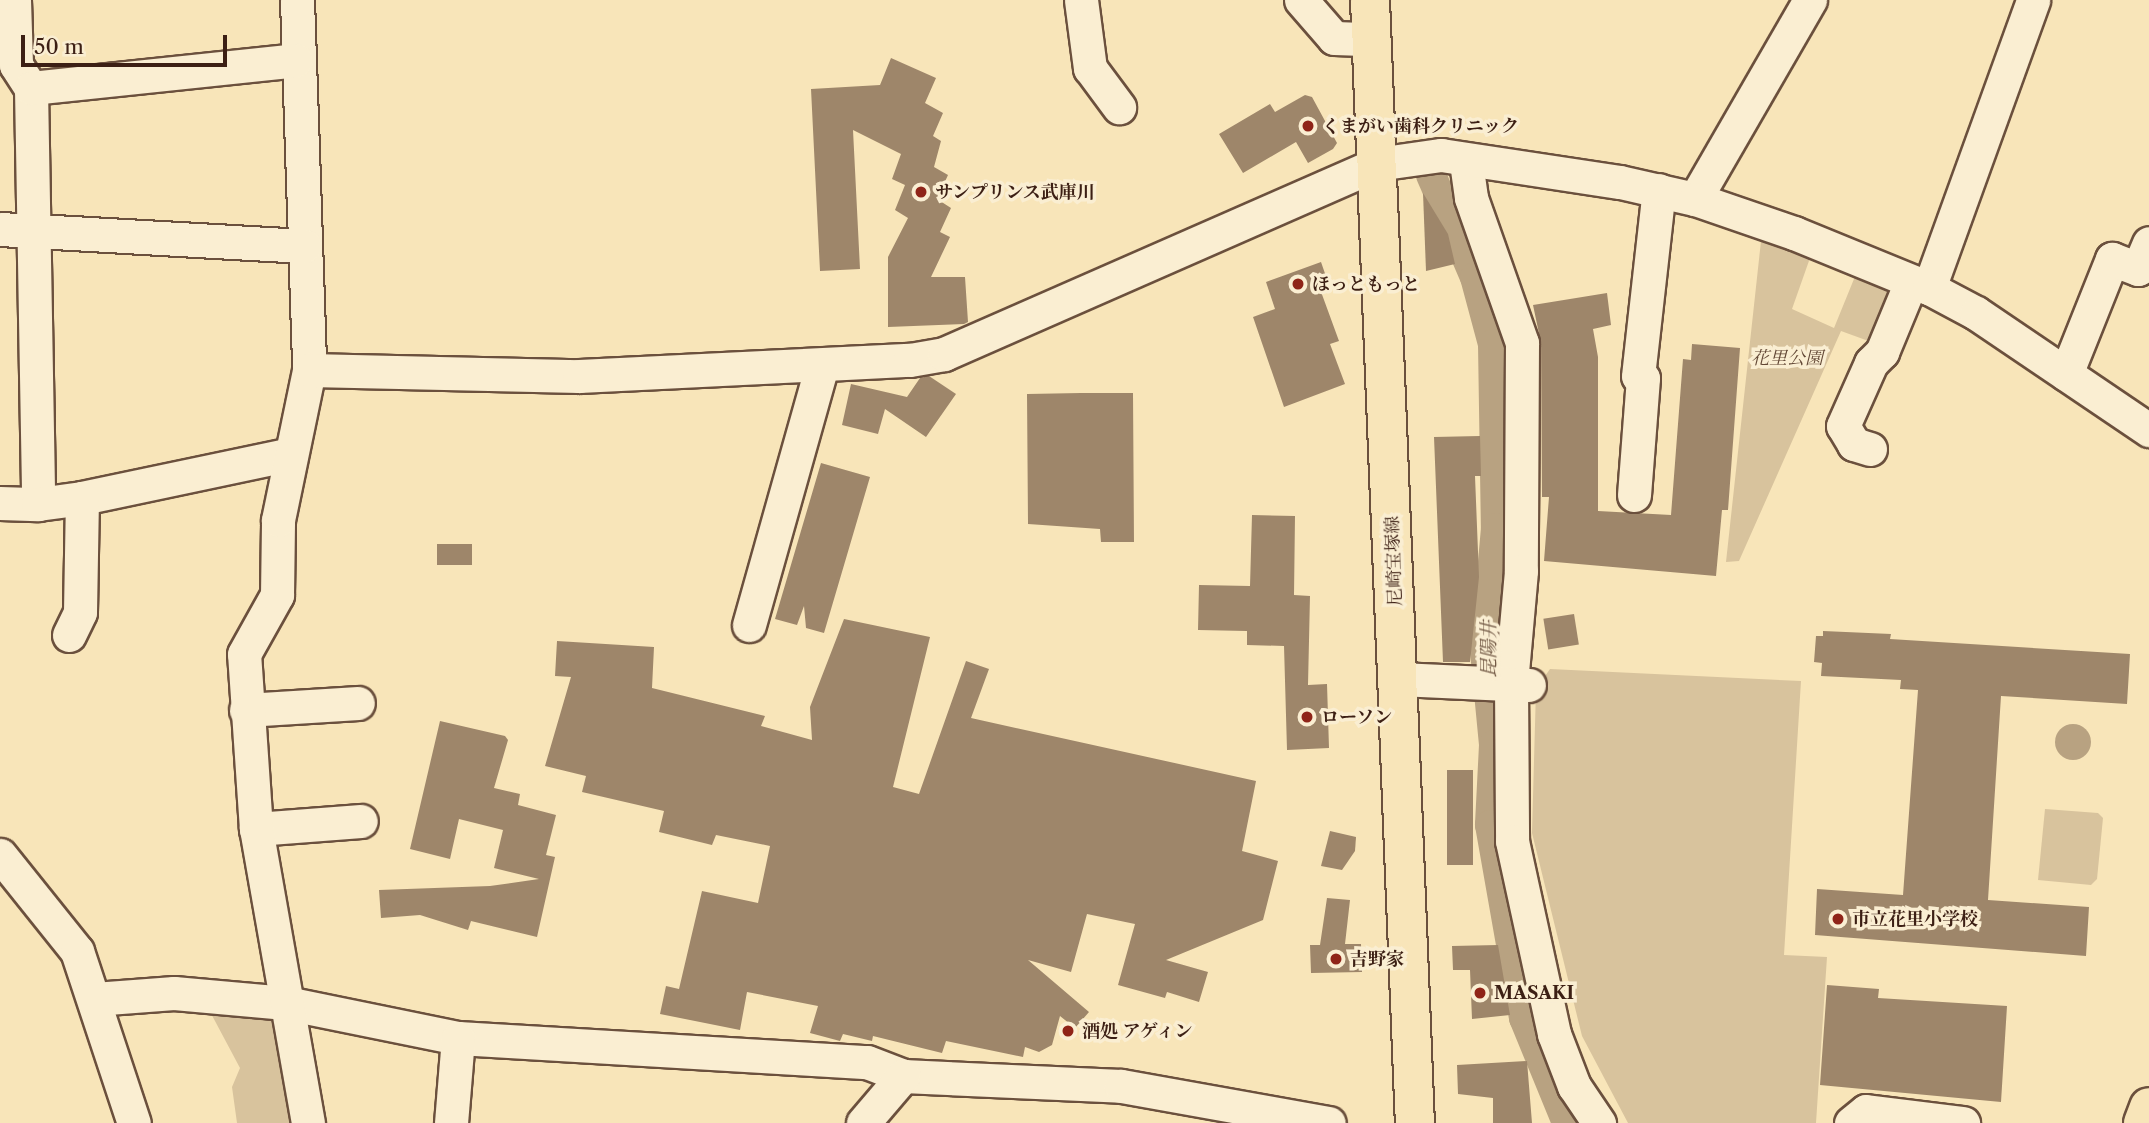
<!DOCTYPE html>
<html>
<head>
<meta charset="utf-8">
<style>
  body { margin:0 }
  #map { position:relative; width:2149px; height:1123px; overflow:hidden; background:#f8e5b9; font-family:"Libre Caslon Text","Noto Serif JP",serif }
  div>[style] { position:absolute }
  .green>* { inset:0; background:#d8c39d }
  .water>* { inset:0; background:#b8a281 }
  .round { border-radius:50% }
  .canal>* { height:30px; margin:-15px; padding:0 15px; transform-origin:15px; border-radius:15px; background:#b8a281 }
  .building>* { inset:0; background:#9e866a; transform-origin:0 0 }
  .roads { filter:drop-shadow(2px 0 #6b503d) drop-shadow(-2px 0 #6b503d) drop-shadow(0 2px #6b503d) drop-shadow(0 -2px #6b503d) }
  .minor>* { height:33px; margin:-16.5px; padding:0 16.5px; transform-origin:16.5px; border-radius:16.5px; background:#faeed2 }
  .major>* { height:38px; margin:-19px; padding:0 19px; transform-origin:19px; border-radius:19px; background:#f8e5b9 }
  .dots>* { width:19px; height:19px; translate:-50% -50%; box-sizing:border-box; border:4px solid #faeed2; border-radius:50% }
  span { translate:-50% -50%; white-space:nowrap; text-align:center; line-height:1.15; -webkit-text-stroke:7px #faeed2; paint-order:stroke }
  .poi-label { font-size:18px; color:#3c1f14; font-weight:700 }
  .left { translate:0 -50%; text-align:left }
  .park-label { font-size:18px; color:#634836; font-style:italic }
  .street-label { font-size:18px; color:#3c1f14 }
  .water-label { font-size:19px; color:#674d3a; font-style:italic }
  .scale { position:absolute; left:21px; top:35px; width:206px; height:32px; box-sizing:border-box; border:4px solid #3c1f14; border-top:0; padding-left:9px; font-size:21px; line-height:24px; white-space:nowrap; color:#3c1f14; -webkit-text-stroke:5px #faeed2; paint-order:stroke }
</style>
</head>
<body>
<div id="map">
  <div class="green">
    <i style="clip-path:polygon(1761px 241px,1810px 258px,1792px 309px,1834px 328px,1856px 274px,1896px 289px,1874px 343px,1841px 331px,1739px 561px,1726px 562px)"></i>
    <i style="clip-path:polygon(1550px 669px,1801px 681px,1784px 955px,1827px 957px,1816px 1123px,1628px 1123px,1582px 1036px,1532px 833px,1536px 689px)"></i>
    <i style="clip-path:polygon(2045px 809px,2098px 813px,2103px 818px,2097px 879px,2091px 885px,2038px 880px)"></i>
    <i style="clip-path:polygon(207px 1006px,275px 1010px,297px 1123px,237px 1123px,232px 1087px,240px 1068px)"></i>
  </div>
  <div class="water">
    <i class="round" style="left:2055px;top:724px;width:36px;height:36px"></i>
  </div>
  <div class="canal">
    <i style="left:1431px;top:175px;width:111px;rotate:66.7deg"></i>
    <i style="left:1475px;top:277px;width:69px;rotate:75deg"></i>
    <i style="left:1493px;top:344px;width:184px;rotate:89.1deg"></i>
    <i style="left:1496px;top:528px;width:123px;rotate:95.1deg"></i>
    <i style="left:1485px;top:651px;width:94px;rotate:84.5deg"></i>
    <i style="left:1494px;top:745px;width:80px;rotate:92.9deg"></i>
    <i style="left:1490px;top:825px;width:196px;rotate:80deg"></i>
    <i style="left:1524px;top:1018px;width:113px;rotate:67.7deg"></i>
  </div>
  <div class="building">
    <i style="clip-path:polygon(891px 58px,936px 78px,925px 103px,943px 113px,933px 136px,941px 141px,934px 167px,948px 175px,937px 199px,951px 208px,940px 232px,950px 237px,931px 277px,965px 277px,968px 322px,964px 324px,888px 327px,888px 257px,908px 218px,895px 210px,905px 185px,892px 179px,901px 154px,853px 130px,860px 269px,820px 271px,811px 89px,880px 85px)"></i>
    <i style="clip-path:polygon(1305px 95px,1312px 97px,1337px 143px,1333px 149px,1308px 163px,1296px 142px,1243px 173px,1219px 134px,1270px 104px,1275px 112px)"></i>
    <i style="clip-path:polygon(1423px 193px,1448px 234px,1455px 264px,1426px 271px)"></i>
    <i style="clip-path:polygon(1321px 262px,1329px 285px,1320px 289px,1339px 341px,1330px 344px,1345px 384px,1284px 407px,1253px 317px,1275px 309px,1266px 282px)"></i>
    <i style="clip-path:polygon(1607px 293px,1611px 325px,1593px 329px,1598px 357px,1598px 511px,1671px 515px,1683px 359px,1691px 360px,1692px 344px,1740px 348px,1728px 510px,1722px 510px,1716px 576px,1544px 561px,1549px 497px,1542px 497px,1541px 343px,1533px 305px)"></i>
    <i style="clip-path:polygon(929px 376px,956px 394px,926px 437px,885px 409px,878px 434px,842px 425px,851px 384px,907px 397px,920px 378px)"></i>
    <i style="clip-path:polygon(1081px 393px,1133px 393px,1134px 542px,1101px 542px,1100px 529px,1028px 524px,1027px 394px)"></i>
    <i style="clip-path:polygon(1480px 436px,1481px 476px,1475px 476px,1479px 577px,1470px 662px,1443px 662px,1434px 437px)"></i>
    <i style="clip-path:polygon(821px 463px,870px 477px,824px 633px,806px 628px,804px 606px,797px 625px,775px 619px)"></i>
    <i style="clip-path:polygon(1252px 515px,1295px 516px,1294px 595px,1310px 596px,1308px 685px,1327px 684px,1329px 748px,1287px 750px,1284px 646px,1247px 645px,1247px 631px,1198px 630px,1199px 585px,1250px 586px)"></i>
    <i style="left:437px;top:544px;width:35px;height:21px"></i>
    <i style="left:1574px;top:614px;width:31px;height:31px;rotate:81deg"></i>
    <i style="clip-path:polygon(844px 619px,930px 637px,893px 787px,919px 794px,966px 661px,989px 669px,971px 718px,1256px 781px,1242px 851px,1278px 861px,1263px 920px,1166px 960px,1208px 972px,1199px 1002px,1167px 992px,1165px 998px,1118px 985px,1135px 924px,1087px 914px,1071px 972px,1028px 960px,1089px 1012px,1075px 1028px,1060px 1016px,1052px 1045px,1039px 1052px,1025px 1047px,1023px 1057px,946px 1041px,942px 1053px,873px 1036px,872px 1041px,843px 1034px,840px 1041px,810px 1033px,818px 1006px,747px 992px,740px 1030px,660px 1014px,666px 986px,679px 989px,702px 891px,758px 903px,770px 846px,716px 835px,712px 845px,659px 832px,664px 811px,582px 792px,586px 776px,545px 766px,571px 677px,555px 676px,557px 641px,654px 647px,652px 688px,765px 716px,761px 726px,812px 740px,810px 707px)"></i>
    <i style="clip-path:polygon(1823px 631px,1891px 634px,1890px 639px,2130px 654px,2127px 704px,2001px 696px,1988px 900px,2089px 907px,2086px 956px,1815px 935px,1817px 889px,1903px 895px,1918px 690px,1900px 689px,1901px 680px,1821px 676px,1822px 663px,1814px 662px,1816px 636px,1823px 636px)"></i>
    <i style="clip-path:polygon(440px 721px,505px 736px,508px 740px,494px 788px,520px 794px,518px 805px,556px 815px,546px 855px,555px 857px,537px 937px,471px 921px,468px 930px,420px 915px,381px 918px,379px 890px,490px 886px,539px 879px,494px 868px,503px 830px,459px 819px,450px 859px,410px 849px)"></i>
    <i style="left:1447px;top:770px;width:26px;height:95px"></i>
    <i style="clip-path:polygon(1330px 831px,1356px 837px,1355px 851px,1342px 870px,1321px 866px)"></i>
    <i style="clip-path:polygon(1327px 898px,1350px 900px,1345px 944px,1361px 944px,1362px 972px,1311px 973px,1310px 945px,1320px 945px)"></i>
    <i style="clip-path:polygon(1498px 945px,1510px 1015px,1472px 1019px,1470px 970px,1453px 970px,1452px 946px)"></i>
    <i style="clip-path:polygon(1827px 985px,1879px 989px,1878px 998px,2007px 1006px,2001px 1102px,1820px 1085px)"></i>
    <i style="clip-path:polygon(1527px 1061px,1532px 1123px,1493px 1123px,1493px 1098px,1458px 1094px,1457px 1065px)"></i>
  </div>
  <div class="roads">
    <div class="minor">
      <i style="left:14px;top:0;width:65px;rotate:88.2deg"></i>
      <i style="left:16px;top:65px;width:27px;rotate:57deg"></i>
      <i style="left:31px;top:88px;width:416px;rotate:89deg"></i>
      <i style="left:297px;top:0;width:370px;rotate:88.1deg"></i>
      <i style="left:1081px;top:0;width:69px;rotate:82.5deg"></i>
      <i style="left:1090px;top:68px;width:49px;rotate:53.4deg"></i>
      <i style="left:1301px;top:0;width:50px;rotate:49deg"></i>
      <i style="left:1334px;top:38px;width:37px;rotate:2deg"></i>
      <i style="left:31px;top:88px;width:266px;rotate:-6deg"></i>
      <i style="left:1466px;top:162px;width:36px;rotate:82deg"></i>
      <i style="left:1471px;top:198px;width:154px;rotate:70.6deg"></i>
      <i style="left:1522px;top:343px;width:228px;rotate:90.3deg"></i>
      <i style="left:1521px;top:571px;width:113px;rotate:95.1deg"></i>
      <i style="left:1511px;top:684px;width:157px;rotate:89.6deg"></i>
      <i style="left:1512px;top:841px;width:198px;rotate:77.7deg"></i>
      <i style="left:1554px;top:1034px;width:56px;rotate:69deg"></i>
      <i style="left:1574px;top:1086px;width:45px;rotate:56deg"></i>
      <i style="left:1695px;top:199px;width:230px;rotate:-60deg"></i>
      <i style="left:0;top:229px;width:305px;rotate:3.2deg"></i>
      <i style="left:1929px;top:288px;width:306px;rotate:-70.1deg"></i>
      <i style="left:2066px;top:374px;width:124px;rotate:-68.2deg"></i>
      <i style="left:2112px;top:259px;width:28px;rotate:21deg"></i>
      <i style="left:2138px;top:269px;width:28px;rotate:-67deg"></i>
      <i style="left:1870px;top:449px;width:17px;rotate:-163deg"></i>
      <i style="left:1854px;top:444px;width:21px;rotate:-121deg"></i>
      <i style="left:1843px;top:426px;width:69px;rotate:-66deg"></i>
      <i style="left:1871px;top:363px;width:16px;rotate:-45deg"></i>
      <i style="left:1882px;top:352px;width:76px;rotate:-67.5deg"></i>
      <i style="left:1634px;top:495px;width:117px;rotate:-85.6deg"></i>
      <i style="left:1643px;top:378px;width:5px;rotate:-158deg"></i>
      <i style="left:1638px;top:376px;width:187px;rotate:-83.6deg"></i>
      <i style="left:0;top:503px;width:38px;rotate:2deg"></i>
      <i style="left:38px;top:504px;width:44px;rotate:-7.8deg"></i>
      <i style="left:82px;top:498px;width:213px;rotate:-11.9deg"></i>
      <i style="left:749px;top:625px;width:270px;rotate:-74.3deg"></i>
      <i style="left:69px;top:635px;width:25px;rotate:-64deg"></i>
      <i style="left:80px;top:612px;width:114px;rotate:-89deg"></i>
      <i style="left:1399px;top:679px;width:130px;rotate:2.6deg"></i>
      <i style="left:246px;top:710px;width:112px;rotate:-3.6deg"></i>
      <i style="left:256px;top:829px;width:105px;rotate:-4.4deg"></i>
      <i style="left:0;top:855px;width:123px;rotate:51.3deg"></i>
      <i style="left:77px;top:951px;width:181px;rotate:71.7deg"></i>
      <i style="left:94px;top:999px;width:80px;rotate:-4.3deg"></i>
      <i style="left:174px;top:993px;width:112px;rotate:5.1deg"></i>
      <i style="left:286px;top:1003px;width:176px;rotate:11.5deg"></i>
      <i style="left:458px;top:1038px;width:410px;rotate:3.4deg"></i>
      <i style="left:867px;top:1062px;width:39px;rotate:21deg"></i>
      <i style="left:903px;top:1076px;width:218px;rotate:2.6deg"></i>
      <i style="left:1121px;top:1086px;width:211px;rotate:10.1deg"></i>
      <i style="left:308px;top:1123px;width:299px;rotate:-100deg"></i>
      <i style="left:256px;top:829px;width:175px;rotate:-93.9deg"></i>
      <i style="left:244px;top:654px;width:68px;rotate:-60.8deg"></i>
      <i style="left:277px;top:595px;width:75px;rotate:-89.2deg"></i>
      <i style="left:278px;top:520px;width:153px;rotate:-78.3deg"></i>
      <i style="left:309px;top:370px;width:270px;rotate:1.3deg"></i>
      <i style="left:579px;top:376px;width:331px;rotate:-2.8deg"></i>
      <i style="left:910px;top:360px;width:35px;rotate:-10deg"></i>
      <i style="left:944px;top:354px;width:473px;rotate:-23.7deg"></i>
      <i style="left:1377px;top:164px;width:65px;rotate:-8deg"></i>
      <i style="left:1441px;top:155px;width:181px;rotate:8.6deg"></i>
      <i style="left:1620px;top:182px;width:77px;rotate:12.8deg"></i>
      <i style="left:1695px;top:199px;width:105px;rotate:19deg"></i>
      <i style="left:1794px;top:233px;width:146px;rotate:22.2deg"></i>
      <i style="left:1929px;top:288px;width:53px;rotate:28deg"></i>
      <i style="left:1976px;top:313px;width:209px;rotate:34.1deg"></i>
      <i style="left:451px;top:1123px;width:85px;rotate:-85.3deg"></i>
      <i style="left:863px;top:1123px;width:62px;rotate:-49.6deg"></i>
      <i style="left:1851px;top:1123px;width:19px;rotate:-39deg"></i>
      <i style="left:1866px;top:1111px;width:98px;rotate:7.1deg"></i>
    </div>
    <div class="major">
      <i style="left:1370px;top:0;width:1124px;rotate:87.71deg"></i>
      <i style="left:2143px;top:1123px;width:17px;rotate:-69deg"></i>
    </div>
  </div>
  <div class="dots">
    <i style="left:1308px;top:126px;background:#8f2418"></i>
    <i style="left:921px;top:192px;background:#8f2418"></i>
    <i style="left:1298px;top:284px;background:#8f2418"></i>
    <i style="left:1307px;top:717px;background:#8f2418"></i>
    <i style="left:1838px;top:919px;background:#8f2418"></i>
    <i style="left:1336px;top:959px;background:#8f2418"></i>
    <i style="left:1480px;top:993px;background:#8f2418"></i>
    <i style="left:1068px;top:1031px;background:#8f2418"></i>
  </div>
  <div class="poi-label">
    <span class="left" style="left:1322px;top:126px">くまがい歯科クリニック</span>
    <span class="left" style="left:935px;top:192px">サンプリンス武庫川</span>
    <span class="left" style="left:1312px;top:284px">ほっともっと</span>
    <span class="left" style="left:1321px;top:717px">ローソン</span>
    <span class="left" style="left:1852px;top:919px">市立花里小学校</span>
    <span class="left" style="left:1350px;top:959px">吉野家</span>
    <span class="left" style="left:1494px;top:993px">MASAKI</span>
    <span class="left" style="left:1082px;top:1031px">酒処 アゲィン</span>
  </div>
  <div class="park-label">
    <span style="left:1787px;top:358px">花里公園</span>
  </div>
  <div class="street-label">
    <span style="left:1394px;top:561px;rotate:-92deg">尼崎宝塚線</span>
  </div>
  <div class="water-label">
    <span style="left:1489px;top:649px;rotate:-90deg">昆陽井</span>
  </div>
  <div class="scale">50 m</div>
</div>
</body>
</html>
